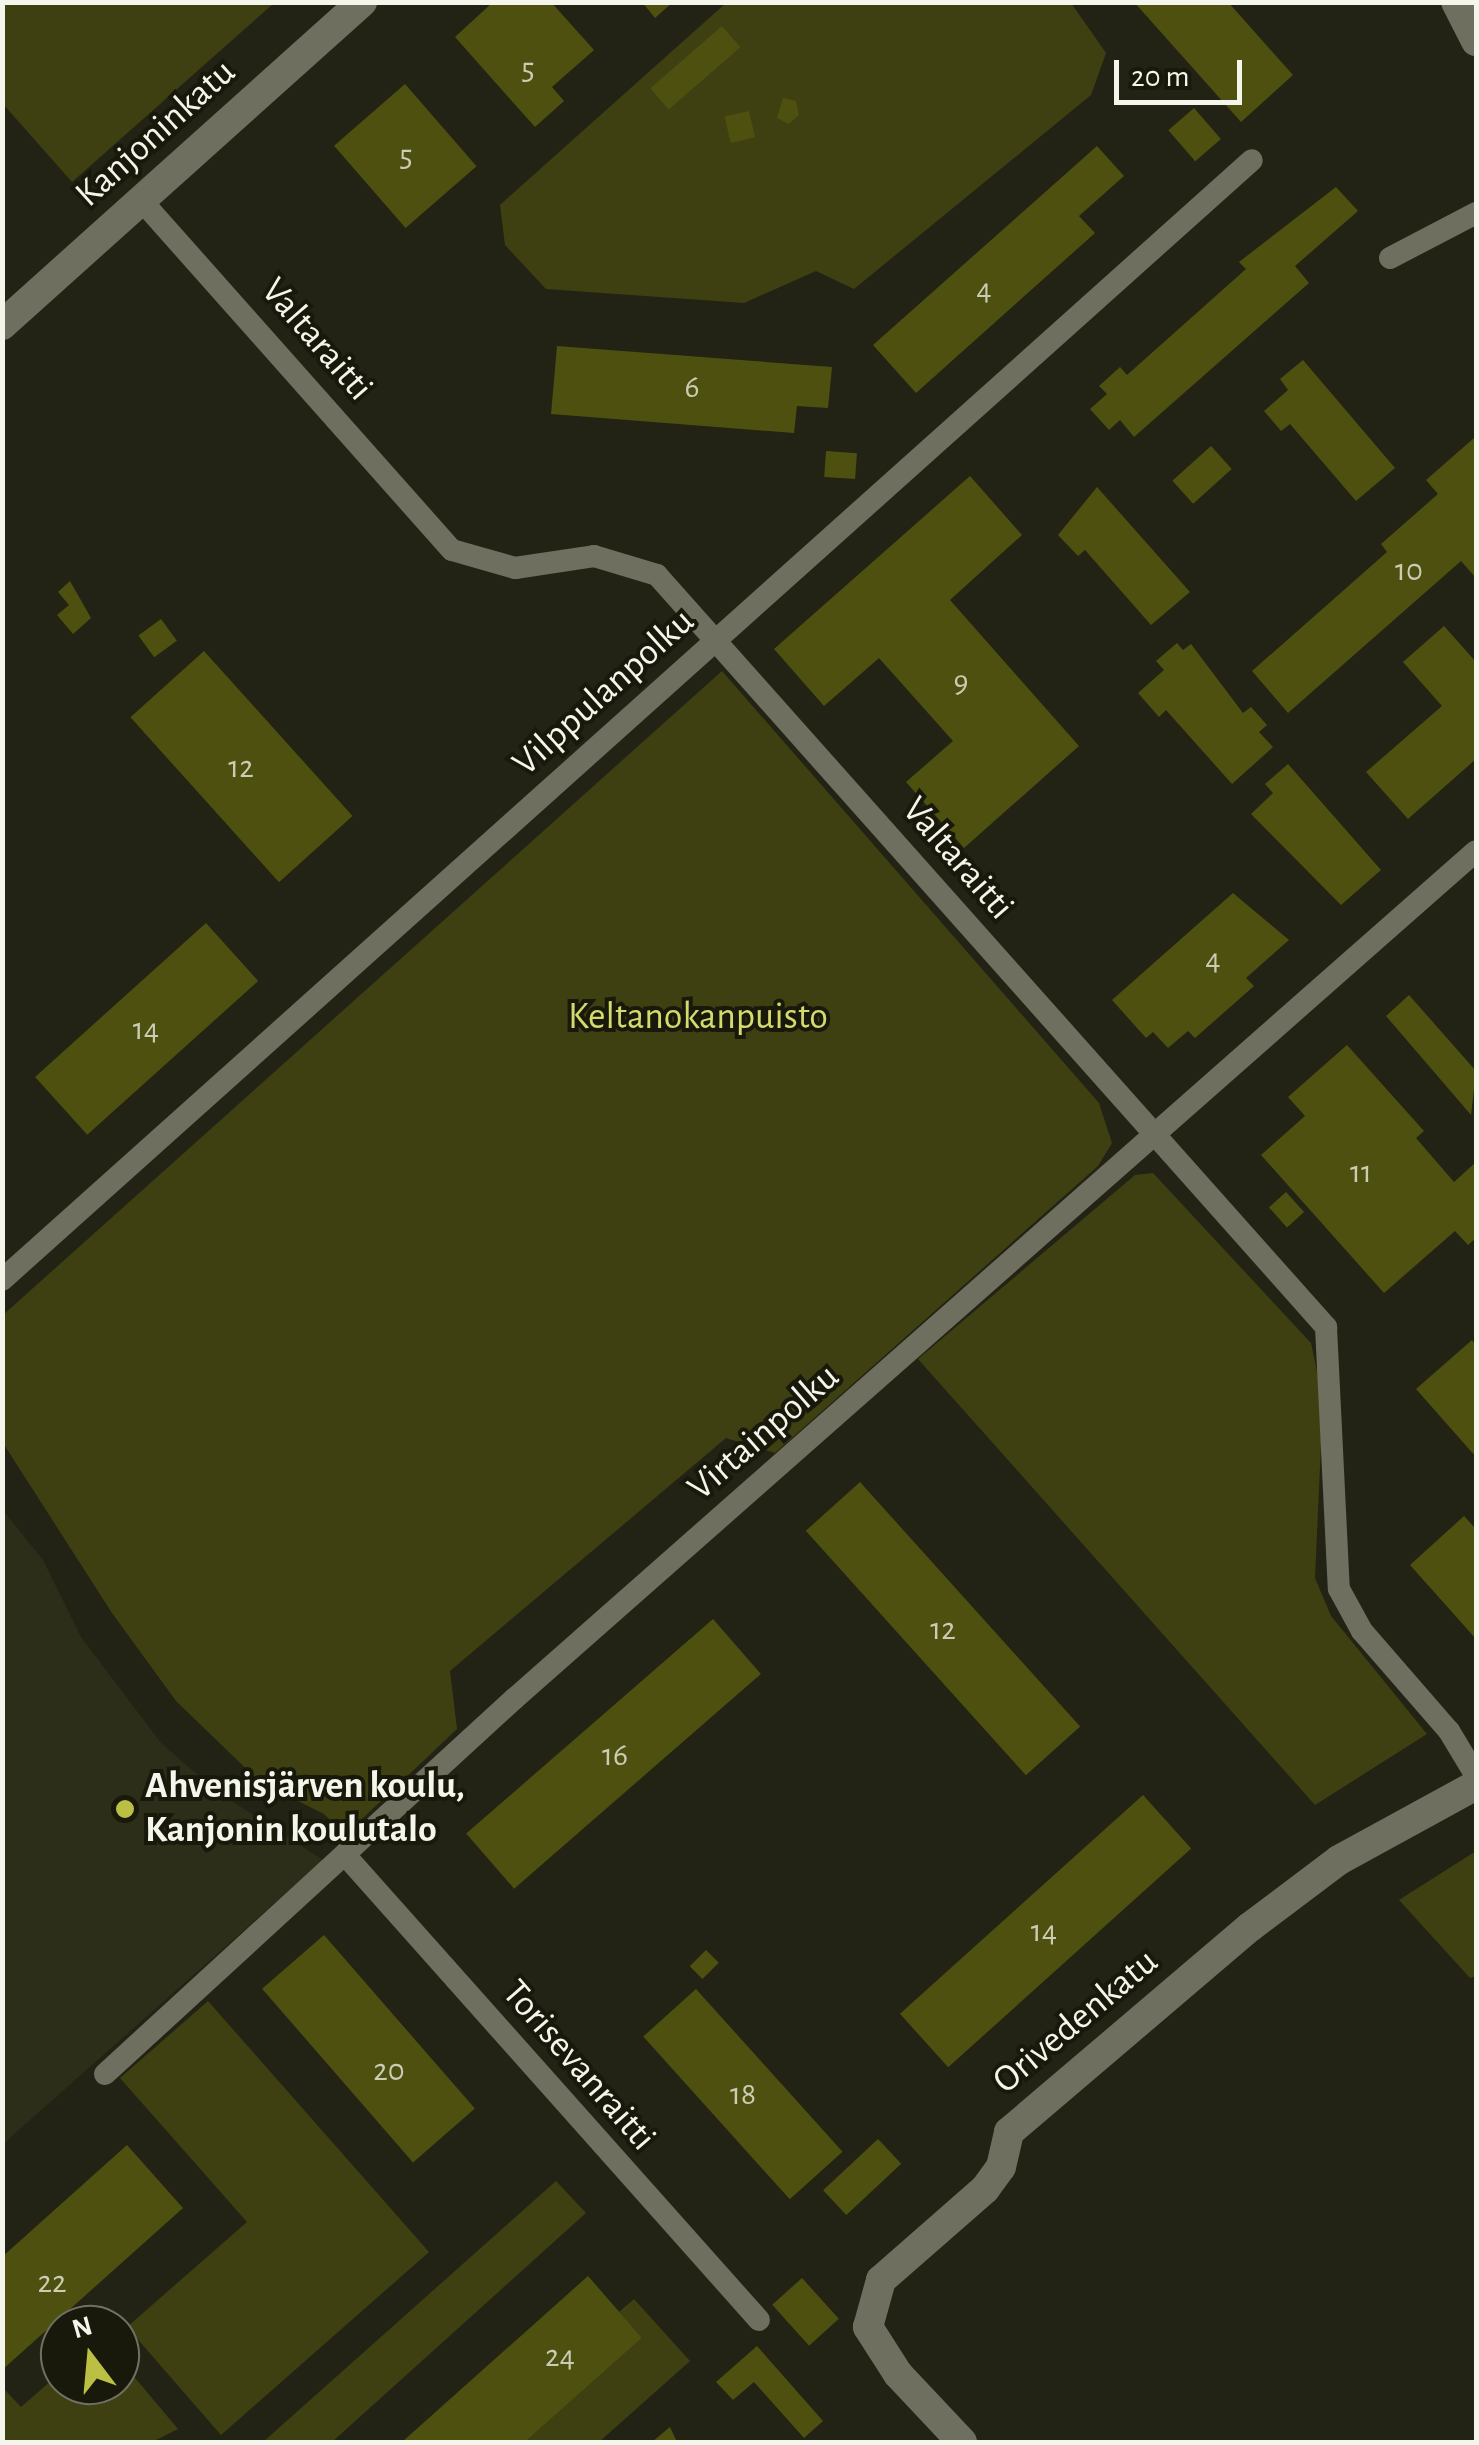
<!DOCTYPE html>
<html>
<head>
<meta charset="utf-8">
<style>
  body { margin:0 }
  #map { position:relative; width:1479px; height:2445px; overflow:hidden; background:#222314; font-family:"Alegreya Sans",sans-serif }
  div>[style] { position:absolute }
  .built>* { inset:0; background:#2d2e19 }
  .green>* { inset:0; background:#3e4012 }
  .building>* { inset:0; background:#4e5010; transform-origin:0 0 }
  .lane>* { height:22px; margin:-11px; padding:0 11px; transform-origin:11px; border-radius:11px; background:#6e6f5e }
  .street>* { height:30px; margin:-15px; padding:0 15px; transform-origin:15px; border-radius:15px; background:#6e6f5e }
  .secondary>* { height:30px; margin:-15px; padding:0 15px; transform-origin:15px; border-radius:15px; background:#6e6f5e }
  .dots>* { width:28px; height:28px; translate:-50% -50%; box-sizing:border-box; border:5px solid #18190b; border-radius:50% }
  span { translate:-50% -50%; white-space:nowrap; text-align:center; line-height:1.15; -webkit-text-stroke:8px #18190b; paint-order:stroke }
  .number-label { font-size:32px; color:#caccb4 }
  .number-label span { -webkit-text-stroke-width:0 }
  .street-label { font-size:38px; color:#f4f5eb }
  .park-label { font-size:38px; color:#d5da6c }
  .poi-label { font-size:38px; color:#f4f5eb; font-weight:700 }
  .left { translate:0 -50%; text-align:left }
  .frame { position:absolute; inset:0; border:5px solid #f4f5eb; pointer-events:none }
  .north { position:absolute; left:40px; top:2305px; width:100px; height:100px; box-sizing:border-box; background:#18190b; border:2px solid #707165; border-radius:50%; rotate:344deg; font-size:28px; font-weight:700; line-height:40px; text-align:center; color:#f4f5eb }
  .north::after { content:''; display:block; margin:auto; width:35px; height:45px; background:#bbc044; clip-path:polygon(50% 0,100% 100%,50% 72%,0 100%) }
  .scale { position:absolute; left:1114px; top:60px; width:128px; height:45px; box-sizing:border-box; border:5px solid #f4f5eb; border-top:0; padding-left:12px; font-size:30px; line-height:35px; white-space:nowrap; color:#f4f5eb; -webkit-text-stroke:8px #18190b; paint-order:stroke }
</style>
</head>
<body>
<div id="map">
  <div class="built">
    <i style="clip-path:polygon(2px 1509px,43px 1560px,81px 1637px,161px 1743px,216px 1791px,323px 1860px,3px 2144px)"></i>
  </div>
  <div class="green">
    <i style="clip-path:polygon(2px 3px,3px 2px,274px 3px,72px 182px,3px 104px)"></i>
    <i style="clip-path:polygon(726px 3px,1071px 3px,1106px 53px,1091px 95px,854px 289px,816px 271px,744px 303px,546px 289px,505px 245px,500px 205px)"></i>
    <i style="clip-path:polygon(722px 671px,1099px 1103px,1112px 1143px,1098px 1166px,775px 1453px,726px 1438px,450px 1671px,457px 1729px,345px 1835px,324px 1814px,260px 1782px,176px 1701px,112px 1613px,3px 1443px,3px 1315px)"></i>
    <i style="clip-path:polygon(1153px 1173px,1311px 1343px,1323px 1400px,1315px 1578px,1331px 1616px,1427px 1734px,1315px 1805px,918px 1359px,1135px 1175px)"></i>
    <i style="clip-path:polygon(1476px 1851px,1476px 1976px,1470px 1978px,1399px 1900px)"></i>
    <i style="clip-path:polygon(208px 2001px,429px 2252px,221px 2435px,127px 2327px,247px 2222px,120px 2078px)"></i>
    <i style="clip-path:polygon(556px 2181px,586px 2213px,332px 2442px,263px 2442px)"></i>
    <i style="clip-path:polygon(634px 2299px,690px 2361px,599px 2442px,525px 2442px,642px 2338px,619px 2312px)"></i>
    <i style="clip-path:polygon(120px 2360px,178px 2429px,152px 2442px,3px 2442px,4px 2389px,21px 2407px,60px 2373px,60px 2385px,120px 2385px)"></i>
  </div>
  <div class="building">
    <i style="clip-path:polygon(493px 2px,551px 2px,594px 50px,552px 87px,564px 101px,535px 127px,455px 37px)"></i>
    <i style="clip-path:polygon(642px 2px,673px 2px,655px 18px)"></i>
    <i style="clip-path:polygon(1134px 2px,1228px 2px,1293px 75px,1241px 122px)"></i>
    <i style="left:722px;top:26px;width:28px;height:95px;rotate:49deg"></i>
    <i style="left:405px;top:84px;width:109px;height:94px;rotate:49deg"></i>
    <i style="clip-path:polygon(783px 98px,796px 101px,799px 115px,789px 124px,777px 118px)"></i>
    <i style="left:1194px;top:108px;width:41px;height:34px;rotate:49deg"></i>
    <i style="left:749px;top:111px;width:27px;height:25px;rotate:77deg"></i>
    <i style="clip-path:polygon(1097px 146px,1124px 176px,1079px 216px,1095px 233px,916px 393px,873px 345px)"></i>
    <i style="clip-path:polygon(1336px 187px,1358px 211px,1295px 266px,1309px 283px,1134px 437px,1120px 420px,1109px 430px,1090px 409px,1107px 394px,1099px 386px,1120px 367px,1127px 375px,1246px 269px,1239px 262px)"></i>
    <i style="clip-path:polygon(557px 346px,832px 367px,828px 408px,797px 406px,794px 433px,551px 414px)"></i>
    <i style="clip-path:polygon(1303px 360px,1395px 468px,1356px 501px,1290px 424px,1281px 431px,1264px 411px,1288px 390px,1280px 379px)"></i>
    <i style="clip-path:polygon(1474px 438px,1476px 578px,1461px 561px,1288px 713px,1252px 671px,1387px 552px,1381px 544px,1438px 494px,1426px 480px)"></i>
    <i style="left:1211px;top:446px;width:31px;height:52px;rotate:48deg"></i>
    <i style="left:826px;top:451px;width:31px;height:26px;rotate:4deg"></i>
    <i style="clip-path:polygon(970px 476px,1022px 535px,950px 600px,1079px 746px,964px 848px,906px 782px,953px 741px,879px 658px,824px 706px,774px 649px)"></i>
    <i style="clip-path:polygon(1097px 487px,1190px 592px,1151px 625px,1085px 550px,1078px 556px,1058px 535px)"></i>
    <i style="clip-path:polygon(70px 581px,91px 618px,73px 634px,57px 615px,69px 605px,58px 592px)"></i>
    <i style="left:161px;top:619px;width:27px;height:28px;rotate:54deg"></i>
    <i style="clip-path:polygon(1444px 626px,1476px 662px,1476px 759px,1408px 819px,1366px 772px,1442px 706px,1403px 662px)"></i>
    <i style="clip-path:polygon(1177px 643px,1183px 650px,1191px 644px,1243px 713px,1251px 707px,1267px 725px,1259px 732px,1273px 747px,1232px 784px,1166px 710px,1159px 717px,1138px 693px,1164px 670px,1156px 661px)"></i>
    <i style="left:204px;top:651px;width:222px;height:99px;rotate:48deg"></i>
    <i style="clip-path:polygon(1288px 764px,1381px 870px,1341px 905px,1251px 814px,1273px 793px,1265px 784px)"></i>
    <i style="clip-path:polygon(1233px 893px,1289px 940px,1246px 978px,1254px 986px,1195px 1038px,1188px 1031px,1168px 1048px,1153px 1032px,1146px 1038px,1112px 1000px)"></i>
    <i style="left:206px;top:923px;width:78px;height:230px;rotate:48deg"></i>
    <i style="clip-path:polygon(1409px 995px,1476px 1071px,1471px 1115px,1386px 1016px)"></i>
    <i style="clip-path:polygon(1347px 1045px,1424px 1131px,1416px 1138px,1454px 1182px,1476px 1162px,1476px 1238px,1468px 1245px,1455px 1231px,1384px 1293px,1261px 1155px,1305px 1116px,1288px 1097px)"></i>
    <i style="left:1286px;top:1192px;width:27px;height:23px;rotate:48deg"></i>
    <i style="clip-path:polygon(1472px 1340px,1476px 1346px,1476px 1457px,1416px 1389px)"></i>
    <i style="left:860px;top:1482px;width:329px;height:73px;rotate:48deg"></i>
    <i style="clip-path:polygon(1464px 1516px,1476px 1529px,1476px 1639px,1410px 1565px)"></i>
    <i style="left:713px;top:1619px;width:73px;height:327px;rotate:49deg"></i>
    <i style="left:1143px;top:1795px;width:72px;height:327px;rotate:48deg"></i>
    <i style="left:324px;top:1935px;width:230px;height:82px;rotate:49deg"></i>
    <i style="left:706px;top:1950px;width:18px;height:23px;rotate:45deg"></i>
    <i style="left:696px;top:1989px;width:219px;height:71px;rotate:48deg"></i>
    <i style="left:878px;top:2139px;width:34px;height:75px;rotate:47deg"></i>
    <i style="clip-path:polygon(127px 2145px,183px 2208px,2px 2370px,2px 2257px)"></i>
    <i style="clip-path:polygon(588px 2276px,642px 2338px,525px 2442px,402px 2442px)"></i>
    <i style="left:802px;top:2278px;width:55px;height:40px;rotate:48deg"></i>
    <i style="clip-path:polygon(757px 2346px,823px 2421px,804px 2438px,754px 2382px,733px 2400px,716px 2382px)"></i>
    <i style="clip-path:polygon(670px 2427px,677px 2442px,652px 2442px)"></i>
  </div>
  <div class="lane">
    <i style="left:141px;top:200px;width:468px;rotate:48.4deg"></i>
    <i style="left:452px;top:550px;width:66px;rotate:15.9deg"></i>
    <i style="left:515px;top:568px;width:80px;rotate:-8.6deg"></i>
    <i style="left:594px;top:556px;width:66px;rotate:16.8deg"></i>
    <i style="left:657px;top:575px;width:1007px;rotate:48.34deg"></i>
    <i style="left:1326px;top:1327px;width:262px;rotate:87.2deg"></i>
    <i style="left:1339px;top:1589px;width:48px;rotate:61.3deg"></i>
    <i style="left:1362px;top:1631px;width:133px;rotate:49deg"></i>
    <i style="left:1449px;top:1731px;width:52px;rotate:59deg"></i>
    <i style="left:1390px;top:258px;width:97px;rotate:-27.6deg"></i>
    <i style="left:2px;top:1280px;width:1678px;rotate:-41.86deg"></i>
    <i style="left:346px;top:1856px;width:621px;rotate:48.33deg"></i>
    <i style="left:105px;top:2074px;width:555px;rotate:-42.52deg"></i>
    <i style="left:514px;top:1699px;width:1282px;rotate:-41.4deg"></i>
  </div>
  <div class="street">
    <i style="left:2px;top:325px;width:484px;rotate:-41.9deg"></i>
    <i style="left:962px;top:2442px;width:93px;rotate:-133.3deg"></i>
    <i style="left:898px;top:2374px;width:56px;rotate:-122.6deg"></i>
    <i style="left:868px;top:2327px;width:49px;rotate:-74.5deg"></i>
    <i style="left:881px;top:2280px;width:138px;rotate:-41.2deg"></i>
    <i style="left:985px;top:2189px;width:27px;rotate:-54deg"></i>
    <i style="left:1001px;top:2167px;width:36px;rotate:-77deg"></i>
    <i style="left:1009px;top:2132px;width:316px;rotate:-40.4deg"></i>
    <i style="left:1250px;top:1927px;width:111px;rotate:-37deg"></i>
    <i style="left:1339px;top:1860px;width:156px;rotate:-28.7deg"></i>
  </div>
  <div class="secondary">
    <i style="left:1456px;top:2px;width:44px;rotate:62.9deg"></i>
  </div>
  <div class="dots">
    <i style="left:125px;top:1809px;background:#bbc044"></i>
  </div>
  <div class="number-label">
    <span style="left:528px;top:69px">5</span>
    <span style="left:406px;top:156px">5</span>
    <span style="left:984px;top:289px">4</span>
    <span style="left:692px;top:387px">6</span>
    <span style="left:1409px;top:570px">10</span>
    <span style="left:961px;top:682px">9</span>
    <span style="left:241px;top:767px">12</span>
    <span style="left:1213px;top:959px">4</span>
    <span style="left:146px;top:1029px">14</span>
    <span style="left:1361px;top:1172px">11</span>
    <span style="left:943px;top:1629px">12</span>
    <span style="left:615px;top:1755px">16</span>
    <span style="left:1044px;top:1931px">14</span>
    <span style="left:389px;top:2070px">20</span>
    <span style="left:743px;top:2094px">18</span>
    <span style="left:52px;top:2282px">22</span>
    <span style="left:560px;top:2356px">24</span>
  </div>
  <div class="street-label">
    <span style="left:156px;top:134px;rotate:-42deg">Kanjoninkatu</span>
    <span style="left:316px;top:340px;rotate:49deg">Valtaraitti</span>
    <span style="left:604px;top:693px;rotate:-42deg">Vilppulanpolku</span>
    <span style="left:957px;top:859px;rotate:49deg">Valtaraitti</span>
    <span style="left:764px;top:1433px;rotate:-41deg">Virtainpolku</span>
    <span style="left:1076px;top:2022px;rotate:-40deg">Orivedenkatu</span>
    <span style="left:578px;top:2066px;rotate:49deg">Torisevanraitti</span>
  </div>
  <div class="park-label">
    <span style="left:698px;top:1018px">Keltanokanpuisto</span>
  </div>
  <div class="poi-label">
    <span class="left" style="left:145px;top:1809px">Ahvenisjärven koulu,<br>Kanjonin koulutalo</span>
  </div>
  <div class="frame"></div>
  <div class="north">N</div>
  <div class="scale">20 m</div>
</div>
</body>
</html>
